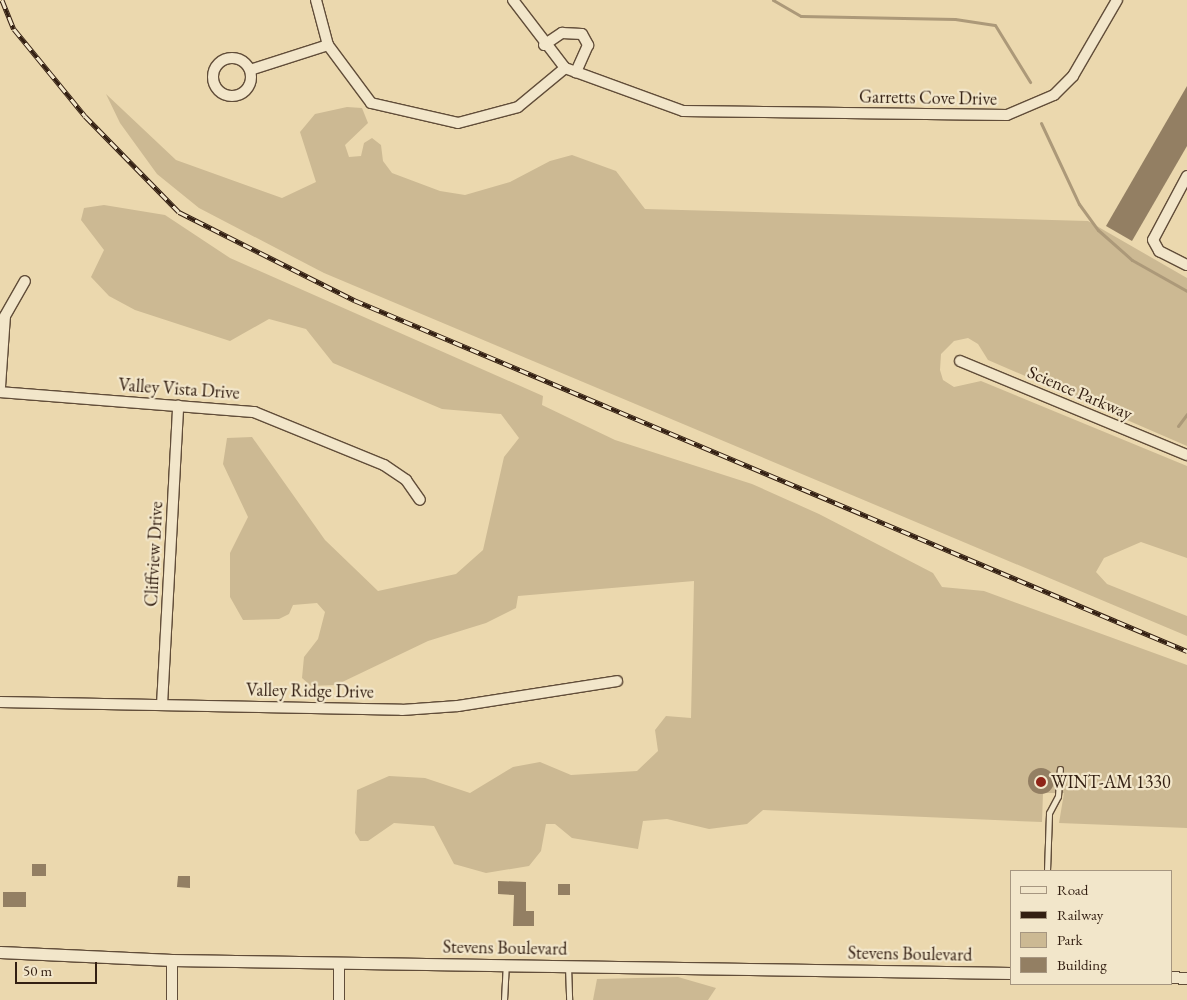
<!DOCTYPE html>
<html>
<head>
<meta charset="utf-8">
<style>
  body { margin:0 }
  #map { position:relative; width:1187px; height:1000px; overflow:hidden; background:#ebd8ae; font-family:"EB Garamond",serif }
  div>[style] { position:absolute }
  .green>* { inset:0; background:#ccb993 }
  .stream>* { height:3px; margin:-1.5px; padding:0 1.5px; transform-origin:1.5px; border-radius:1.5px; background:#ac9979 }
  .building>* { inset:0; background:#937f63; transform-origin:0 0 }
  .round { border-radius:50% }
  .roads { filter:drop-shadow(1px 0 #614d39) drop-shadow(-1px 0 #614d39) drop-shadow(0 1px #614d39) drop-shadow(0 -1px #614d39) }
  .service>* { height:5px; margin:-2.5px; padding:0 2.5px; transform-origin:2.5px; border-radius:2.5px; background:#f2e6ca }
  .minor>* { height:10px; margin:-5px; padding:0 5px; transform-origin:5px; border-radius:5px; background:#f2e6ca }
  .minor>.ring { margin:-5px; padding:0; box-sizing:content-box; background:none; border:10px solid #f2e6ca; border-radius:50% }
  .tertiary>* { height:11px; margin:-5.5px; padding:0 5.5px; transform-origin:5.5px; border-radius:5.5px; background:#f2e6ca }
  .rail>* { height:5px; margin-top:-2.5px; transform-origin:0; background:repeating-linear-gradient(90deg,#f2e6ca 0 9px,#331f12 0 18px); box-sizing:border-box; border-block:1px solid #331f12 }
  .dots>* { width:14px; height:14px; translate:-50% -50%; box-sizing:border-box; border:2px solid #f2e6ca; border-radius:50% }
  span { translate:-50% -50%; white-space:nowrap; text-align:center; line-height:1.15; -webkit-text-stroke:4.5px #f2e6ca; paint-order:stroke }
  .street-label { font-size:18px; color:#331f12 }
  .poi-label { font-size:18px; color:#331f12 }
  .left { translate:0 -50%; text-align:left }
  .legend { position:absolute; left:1010px; top:870px; width:162px; height:115px; box-sizing:border-box; background:#f2e6ca; border:1px solid #a69680; margin:0; padding:6px 9px; list-style:none; font-size:15px; color:#331f12 }
  .legend li { display:flex; align-items:center; gap:10px; height:25px }
  .legend b { width:25px; border:1px solid #a69680 }
  .scale { position:absolute; left:15px; top:962px; width:82px; height:22px; box-sizing:border-box; border:2px solid #331f12; border-top:0; padding-left:6px; font-size:15px; line-height:18px; white-space:nowrap; color:#331f12; -webkit-text-stroke:4px #f2e6ca; paint-order:stroke }
</style>
</head>
<body>
<div id="map">
  <div class="green">
    <i style="clip-path:polygon(106px 94px,176px 160px,282px 198px,316px 182px,300px 132px,315px 114px,347px 107px,362px 108px,368px 123px,345px 145px,349px 157px,361px 156px,364px 143px,372px 138px,381px 145px,383px 161px,392px 173px,440px 191px,465px 195px,510px 182px,550px 161px,572px 155px,616px 171px,645px 209px,1088px 221px,1187px 278px,1187px 446px,988px 360px,978px 344px,968px 338px,954px 341px,941px 354px,940px 370px,943px 380px,954px 387px,981px 381px,1187px 466px,1187px 558px,1141px 542px,1104px 558px,1096px 572px,1107px 584px,1187px 616px,1187px 636px,324px 273px,199px 208px,157px 174px,120px 123px)"></i>
    <i style="clip-path:polygon(104px 205px,165px 215px,230px 258px,543px 396px,542px 405px,615px 440px,752px 484px,819px 514px,933px 573px,942px 587px,984px 591px,1187px 665px,1187px 828px,1059px 823px,1064px 793px,1043px 793px,1042px 822px,763px 810px,747px 824px,709px 829px,667px 819px,643px 821px,638px 849px,572px 838px,555px 824px,546px 824px,541px 851px,529px 866px,486px 873px,454px 864px,434px 826px,394px 823px,368px 841px,360px 841px,355px 833px,357px 790px,389px 776px,425px 778px,470px 793px,513px 767px,540px 762px,571px 775px,637px 771px,658px 751px,655px 730px,666px 716px,691px 718px,694px 581px,518px 596px,516px 608px,486px 623px,428px 641px,336px 685px,311px 686px,302px 678px,304px 657px,318px 639px,325px 612px,317px 603px,293px 605px,289px 614px,279px 619px,243px 620px,230px 597px,230px 553px,248px 517px,223px 464px,227px 438px,252px 437px,325px 540px,378px 591px,456px 574px,483px 550px,504px 457px,519px 438px,501px 414px,442px 409px,333px 363px,306px 329px,269px 319px,230px 341px,135px 310px,109px 296px,91px 277px,104px 250px,81px 220px,84px 208px)"></i>
    <i style="clip-path:polygon(678px 977px,716px 988px,708px 1000px,593px 1000px,597px 979px)"></i>
  </div>
  <div class="stream">
    <i style="left:773px;top:0;width:32px;rotate:30deg"></i>
    <i style="left:801px;top:16px;width:154px;rotate:1.1deg"></i>
    <i style="left:955px;top:19px;width:40px;rotate:8.5deg"></i>
    <i style="left:995px;top:25px;width:67px;rotate:58.4deg"></i>
    <i style="left:1041px;top:123px;width:89px;rotate:64.9deg"></i>
    <i style="left:1079px;top:204px;width:32px;rotate:54deg"></i>
    <i style="left:1098px;top:230px;width:45px;rotate:41.4deg"></i>
    <i style="left:1132px;top:260px;width:63px;rotate:29.4deg"></i>
    <i style="left:1178px;top:426px;width:15px;rotate:-53deg"></i>
  </div>
  <div class="building">
    <i style="clip-path:polygon(1187px 86px,1187px 146px,1132px 241px,1106px 226px)"></i>
    <i class="round" style="left:1028px;top:768px;width:26px;height:26px"></i>
    <i style="left:32px;top:864px;width:14px;height:12px"></i>
    <i style="clip-path:polygon(178px 876px,190px 876px,190px 888px,177px 887px)"></i>
    <i style="clip-path:polygon(498px 881px,526px 882px,526px 911px,534px 911px,534px 926px,513px 926px,514px 895px,498px 894px)"></i>
    <i style="left:558px;top:884px;width:12px;height:11px"></i>
    <i style="left:3px;top:892px;width:23px;height:15px"></i>
  </div>
  <div class="roads">
    <div class="service">
      <i style="left:1047px;top:871px;width:58px;rotate:-88deg"></i>
      <i style="left:1049px;top:813px;width:19px;rotate:-62deg"></i>
      <i style="left:1058px;top:796px;width:27px;rotate:-86deg"></i>
      <i style="left:568px;top:966px;width:34px;rotate:88deg"></i>
      <i style="left:504px;top:1000px;width:34px;rotate:-87deg"></i>
    </div>
    <div class="minor">
      <i style="left:316px;top:0;width:47px;rotate:75.1deg"></i>
      <i style="left:328px;top:45px;width:72px;rotate:53.4deg"></i>
      <i style="left:371px;top:103px;width:89px;rotate:12.9deg"></i>
      <i style="left:458px;top:123px;width:62px;rotate:-14.9deg"></i>
      <i style="left:518px;top:107px;width:61px;rotate:-39.7deg"></i>
      <i style="left:565px;top:68px;width:126px;rotate:20deg"></i>
      <i style="left:683px;top:111px;width:324px;rotate:0.7deg"></i>
      <i style="left:1007px;top:115px;width:51px;rotate:-23.1deg"></i>
      <i style="left:1054px;top:95px;width:27px;rotate:-45deg"></i>
      <i style="left:1073px;top:76px;width:88px;rotate:-59.9deg"></i>
      <i style="left:513px;top:0;width:86px;rotate:52.6deg"></i>
      <i style="left:544px;top:45px;width:22px;rotate:-34deg"></i>
      <i style="left:562px;top:33px;width:20px;rotate:3deg"></i>
      <i style="left:582px;top:34px;width:13px;rotate:61deg"></i>
      <i style="left:588px;top:45px;width:30px;rotate:114deg"></i>
      <i class="ring" style="left:213px;top:58px;width:28px;height:28px"></i>
      <i style="left:250px;top:70px;width:82px;rotate:-17.8deg"></i>
      <i style="left:1187px;top:176px;width:72px;rotate:118deg"></i>
      <i style="left:1153px;top:240px;width:13px;rotate:61deg"></i>
      <i style="left:1159px;top:251px;width:31px;rotate:27deg"></i>
      <i style="left:960px;top:361px;width:246px;rotate:22.5deg"></i>
      <i style="left:0;top:387px;width:71px;rotate:-86deg"></i>
      <i style="left:5px;top:316px;width:40px;rotate:-60.3deg"></i>
      <i style="left:0;top:392px;width:255px;rotate:4.5deg"></i>
      <i style="left:254px;top:412px;width:140px;rotate:22.2deg"></i>
      <i style="left:384px;top:465px;width:27px;rotate:34deg"></i>
      <i style="left:406px;top:480px;width:24px;rotate:55deg"></i>
      <i style="left:0;top:702px;width:402px;rotate:1.1deg"></i>
      <i style="left:402px;top:710px;width:56px;rotate:-4.1deg"></i>
      <i style="left:458px;top:706px;width:161px;rotate:-8.9deg"></i>
      <i style="left:162px;top:705px;width:300px;rotate:-86.9deg"></i>
      <i style="left:172px;top:960px;width:40px;rotate:90deg"></i>
      <i style="left:339px;top:1000px;width:37px;rotate:-90deg"></i>
    </div>
    <div class="tertiary">
      <i style="left:0;top:952px;width:172px;rotate:2.7deg"></i>
      <i style="left:172px;top:960px;width:839px;rotate:0.89deg"></i>
      <i style="left:1171px;top:977px;width:16px;rotate:4deg"></i>
    </div>
  </div>
  <div class="rail">
    <i style="left:2px;top:0;width:31px;rotate:68deg"></i>
    <i style="left:14px;top:29px;width:112px;rotate:50.8deg"></i>
    <i style="left:85px;top:116px;width:134px;rotate:45.6deg"></i>
    <i style="left:179px;top:212px;width:196px;rotate:26.7deg"></i>
    <i style="left:354px;top:300px;width:904px;rotate:22.85deg"></i>
  </div>
  <div class="dots">
    <i style="left:1041px;top:782px;background:#8f2418"></i>
  </div>
  <div class="street-label">
    <span style="left:928px;top:98px;rotate:1deg">Garretts Cove Drive</span>
    <span style="left:179px;top:389px;rotate:4deg">Valley Vista Drive</span>
    <span style="left:1080px;top:393px;rotate:23deg">Science Parkway</span>
    <span style="left:154px;top:554px;rotate:-87deg">Cliffview Drive</span>
    <span style="left:310px;top:691px;rotate:1deg">Valley Ridge Drive</span>
    <span style="left:505px;top:948px;rotate:1deg">Stevens Boulevard</span>
    <span style="left:910px;top:954px;rotate:1deg">Stevens Boulevard</span>
  </div>
  <div class="poi-label">
    <span class="left" style="left:1051px;top:782px">WINT-AM 1330</span>
  </div>
  <ul class="legend">
  <li><b style="height:6px;background:#f2e6ca"></b>Road</li>
  <li><b style="height:6px;background:#331f12"></b>Railway</li>
  <li><b style="height:14px;background:#ccb993"></b>Park</li>
  <li><b style="height:14px;background:#937f63"></b>Building</li>
  </ul>
  <div class="scale">50 m</div>
</div>
</body>
</html>
